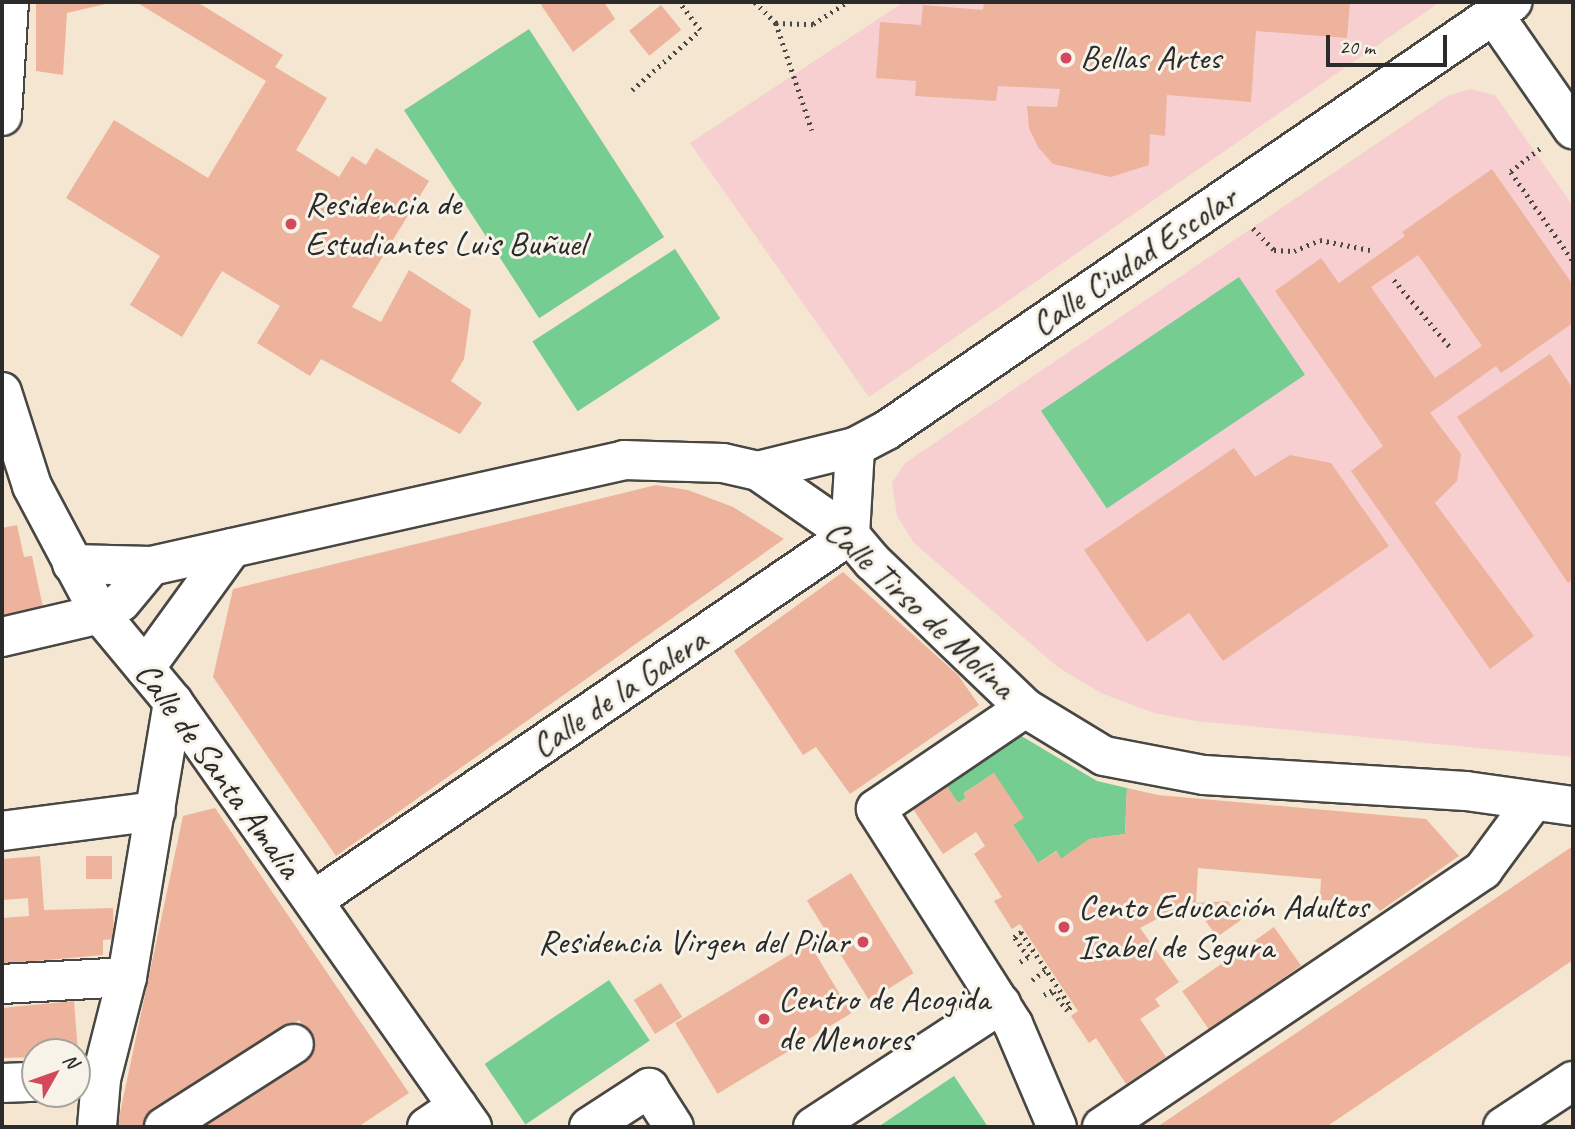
<!DOCTYPE html>
<html>
<head>
<meta charset="utf-8">
<style>
  body { margin:0 }
  #map { position:relative; width:1575px; height:1129px; overflow:hidden; background:#f4e6d0; font-family:Caveat,sans-serif }
  div>[style] { position:absolute }
  .built>* { inset:0; background:#f7cfd1 }
  .green>* { inset:0; background:#75cd92; transform-origin:0 0 }
  .building>* { inset:0; background:#edb39c; transform-origin:0 0 }
  .path>* { height:4.5px; margin-top:-2.25px; transform-origin:0; background:repeating-linear-gradient(90deg,#494744 0 2px,transparent 0 7px) }
  .roads { filter:drop-shadow(2px 0 #494744) drop-shadow(-2px 0 #494744) drop-shadow(0 2px #494744) drop-shadow(0 -2px #494744) }
  .minor>* { height:38px; margin:-19px; padding:0 19px; transform-origin:19px; border-radius:19px; background:#fff }
  .major>* { height:38px; margin:-19px; padding:0 19px; transform-origin:19px; border-radius:19px; background:#fff }
  .dots>* { width:19px; height:19px; translate:-50% -50%; box-sizing:border-box; border:4px solid #f7f3e8; border-radius:50% }
  span { translate:-50% -50%; white-space:nowrap; text-align:center; line-height:1.15; -webkit-text-stroke:6px #f7f3e8; paint-order:stroke }
  .poi-label { font-size:35px; color:#2b2b2b }
  .left { translate:0 -50%; text-align:left }
  .right { translate:-100% -50%; text-align:right }
  .street-label { font-size:35px; color:#2b2b2b }
  .frame { position:absolute; inset:0; border:4px solid #2b2b2b; pointer-events:none }
  .north { position:absolute; left:21px; top:1038px; width:70px; height:70px; box-sizing:border-box; background:#f7f3e8; border:2px solid #a5a39c; border-radius:50%; rotate:50deg; font-size:19px; font-weight:700; line-height:28px; text-align:center; color:#2b2b2b }
  .north::after { content:''; display:block; margin:auto; width:24px; height:32px; background:#d1495b; clip-path:polygon(50% 0,100% 100%,50% 72%,0 100%) }
  .scale { position:absolute; left:1326px; top:35px; width:121px; height:32px; box-sizing:border-box; border:4px solid #2b2b2b; border-top:0; padding-left:9px; font-size:21px; line-height:24px; white-space:nowrap; color:#2b2b2b; -webkit-text-stroke:5px #f7f3e8; paint-order:stroke }
</style>
</head>
<body>
<div id="map">
  <div class="built">
    <i style="clip-path:polygon(904px 2px,1440px 2px,869px 397px,690px 143px)"></i>
    <i style="clip-path:polygon(1470px 89px,1495px 95px,1573px 206px,1573px 757px,1196px 721px,1154px 713px,1101px 693px,1059px 668px,914px 543px,897px 516px,892px 483px,905px 463px,1447px 96px)"></i>
  </div>
  <div class="green">
    <i style="left:529px;top:29px;width:248px;height:149px;rotate:57deg"></i>
    <i style="left:675px;top:249px;width:83px;height:170px;rotate:57deg"></i>
    <i style="left:1239px;top:277px;width:118px;height:239px;rotate:56deg"></i>
    <i style="clip-path:polygon(1018px 734px,1097px 781px,1127px 788px,1125px 834px,1090px 839px,1061px 859px,1056px 851px,1038px 863px,1013px 825px,994px 773px,964px 793px,966px 798px,958px 803px,945px 784px)"></i>
    <i style="left:609px;top:980px;width:73px;height:150px;rotate:56deg"></i>
    <i style="clip-path:polygon(954px 1076px,988px 1127px,878px 1127px)"></i>
  </div>
  <div class="building">
    <i style="clip-path:polygon(36px 2px,114px 2px,67px 13px,63px 75px,36px 71px)"></i>
    <i style="clip-path:polygon(136px 2px,197px 2px,283px 55px,275px 67px,327px 98px,296px 150px,339px 177px,352px 156px,366px 165px,376px 148px,429px 181px,352px 307px,381px 322px,409px 270px,471px 310px,464px 359px,451px 381px,482px 403px,460px 434px,321px 359px,310px 376px,257px 343px,280px 306px,222px 271px,182px 337px,130px 305px,160px 256px,66px 198px,114px 120px,208px 178px,266px 81px)"></i>
    <i style="clip-path:polygon(539px 2px,604px 2px,615px 19px,573px 52px)"></i>
    <i style="clip-path:polygon(984px 2px,1350px 2px,1347px 38px,1256px 31px,1251px 102px,1167px 95px,1165px 136px,1150px 134px,1149px 165px,1111px 177px,1053px 164px,1038px 147px,1029px 128px,1027px 106px,1057px 107px,1060px 89px,998px 86px,996px 101px,915px 96px,916px 81px,876px 78px,880px 22px,921px 25px,923px 5px,983px 10px)"></i>
    <i style="left:661px;top:5px;width:32px;height:41px;rotate:51deg"></i>
    <i style="clip-path:polygon(evenodd,1492px 169px,1573px 285px,1573px 323px,1501px 373px,1496px 366px,1430px 413px,1461px 454px,1457px 481px,1435px 503px,1534px 636px,1490px 669px,1351px 471px,1383px 446px,1275px 291px,1321px 258px,1339px 283px,1405px 236px,1402px 232px,1492px 169px,1418px 255px,1482px 346px,1435px 378px,1371px 287px,1418px 255px)"></i>
    <i style="clip-path:polygon(1550px 354px,1573px 389px,1573px 579px,1568px 583px,1457px 417px)"></i>
    <i style="clip-path:polygon(1234px 448px,1255px 477px,1290px 455px,1331px 463px,1389px 546px,1223px 661px,1189px 613px,1147px 642px,1084px 550px)"></i>
    <i style="clip-path:polygon(656px 485px,688px 490px,733px 507px,784px 539px,336px 856px,213px 677px,233px 589px)"></i>
    <i style="clip-path:polygon(17px 525px,24px 557px,32px 556px,43px 607px,2px 615px,2px 528px)"></i>
    <i style="clip-path:polygon(843px 572px,958px 675px,979px 705px,850px 794px,816px 747px,803px 755px,734px 651px)"></i>
    <i style="clip-path:polygon(994px 773px,1024px 818px,1013px 825px,1038px 863px,1057px 851px,1061px 859px,1089px 839px,1125px 834px,1127px 788px,1158px 795px,1426px 819px,1459px 856px,1380px 911px,1371px 901px,1320px 900px,1321px 879px,1198px 868px,1196px 903px,1228px 901px,1241px 920px,1217px 937px,1200px 913px,1166px 914px,1140px 928px,1179px 982px,1155px 999px,1160px 1006px,1140px 1019px,1166px 1057px,1126px 1084px,1096px 1038px,1089px 1043px,1071px 1016px,1078px 1011px,1020px 924px,1012px 929px,994px 901px,1002px 897px,974px 854px,985px 846px,976px 832px,943px 854px,911px 806px,945px 783px,958px 803px,966px 798px,963px 794px)"></i>
    <i style="clip-path:polygon(215px 808px,409px 1093px,358px 1127px,189px 1127px,315px 1044px,299px 1020px,142px 1127px,117px 1127px,183px 816px)"></i>
    <i style="clip-path:polygon(1573px 846px,1573px 960px,1326px 1127px,1157px 1127px)"></i>
    <i style="clip-path:polygon(40px 856px,44px 910px,113px 908px,114px 939px,103px 940px,103px 955px,2px 964px,2px 918px,29px 916px,28px 898px,2px 900px,2px 859px)"></i>
    <i style="left:86px;top:856px;width:26px;height:23px"></i>
    <i style="left:851px;top:873px;width:118px;height:52px;rotate:58deg"></i>
    <i style="left:1274px;top:927px;width:47px;height:112px;rotate:55deg"></i>
    <i style="left:809px;top:943px;width:82px;height:156px;rotate:59deg"></i>
    <i style="left:661px;top:983px;width:40px;height:32px;rotate:58deg"></i>
    <i style="clip-path:polygon(74px 1001px,78px 1052px,35px 1052px,35px 1057px,2px 1058px,2px 1008px)"></i>
  </div>
  <div class="path">
    <i style="left:755px;top:2px;width:30px;rotate:45deg"></i>
    <i style="left:776px;top:23px;width:37px;rotate:2deg"></i>
    <i style="left:813px;top:24px;width:40px;rotate:-32.9deg"></i>
    <i style="left:776px;top:23px;width:113px;rotate:71.4deg"></i>
    <i style="left:632px;top:90px;width:91px;rotate:-41.4deg"></i>
    <i style="left:700px;top:30px;width:35px;rotate:-127deg"></i>
    <i style="left:1540px;top:149px;width:37px;rotate:142deg"></i>
    <i style="left:1511px;top:172px;width:108px;rotate:55.1deg"></i>
    <i style="left:1253px;top:228px;width:30px;rotate:46deg"></i>
    <i style="left:1274px;top:250px;width:20px;rotate:3deg"></i>
    <i style="left:1294px;top:251px;width:28px;rotate:-23deg"></i>
    <i style="left:1320px;top:240px;width:51px;rotate:11.3deg"></i>
    <i style="left:1394px;top:280px;width:87px;rotate:50.1deg"></i>
    <i style="left:1020px;top:962px;width:9px;rotate:-32deg"></i>
    <i style="left:1028px;top:957px;width:24px;rotate:-125deg"></i>
    <i style="left:1014px;top:937px;width:9px;rotate:-36deg"></i>
    <i style="left:1021px;top:932px;width:90px;rotate:56.3deg"></i>
    <i style="left:1071px;top:1007px;width:6px;rotate:135deg"></i>
    <i style="left:1067px;top:1011px;width:25px;rotate:-127deg"></i>
    <i style="left:1052px;top:991px;width:13px;rotate:151deg"></i>
    <i style="left:1032px;top:980px;width:19px;rotate:-36deg"></i>
  </div>
  <div class="roads">
    <div class="minor">
      <i style="left:1494px;top:15px;width:139px;rotate:55.3deg"></i>
      <i style="left:2px;top:116px;width:114px;rotate:-86.5deg"></i>
      <i style="left:2px;top:392px;width:99px;rotate:72.3deg"></i>
      <i style="left:32px;top:486px;width:145px;rotate:62deg"></i>
      <i style="left:100px;top:614px;width:114px;rotate:50.3deg"></i>
      <i style="left:173px;top:702px;width:520px;rotate:54.87deg"></i>
      <i style="left:758px;top:471px;width:100px;rotate:-13.9deg"></i>
      <i style="left:855px;top:447px;width:36px;rotate:-28deg"></i>
      <i style="left:887px;top:430px;width:758px;rotate:-34.4deg"></i>
      <i style="left:72px;top:564px;width:79px;rotate:1.5deg"></i>
      <i style="left:151px;top:566px;width:485px;rotate:-12.6deg"></i>
      <i style="left:624px;top:460px;width:99px;rotate:1.7deg"></i>
      <i style="left:723px;top:463px;width:36px;rotate:13deg"></i>
      <i style="left:758px;top:471px;width:112px;rotate:34.8deg"></i>
      <i style="left:850px;top:535px;width:35px;rotate:50deg"></i>
      <i style="left:873px;top:562px;width:211px;rotate:43.8deg"></i>
      <i style="left:1025px;top:708px;width:92px;rotate:31.3deg"></i>
      <i style="left:1104px;top:756px;width:102px;rotate:10.8deg"></i>
      <i style="left:1204px;top:775px;width:262px;rotate:3.5deg"></i>
      <i style="left:1466px;top:791px;width:108px;rotate:8deg"></i>
      <i style="left:2px;top:637px;width:101px;rotate:-13.2deg"></i>
      <i style="left:100px;top:614px;width:24px;rotate:-30deg"></i>
      <i style="left:121px;top:602px;width:47px;rotate:-50.2deg"></i>
      <i style="left:145px;top:668px;width:148px;rotate:-54.1deg"></i>
      <i style="left:1025px;top:708px;width:180px;rotate:145.9deg"></i>
      <i style="left:876px;top:809px;width:255px;rotate:57.5deg"></i>
      <i style="left:1013px;top:1024px;width:112px;rotate:66.9deg"></i>
      <i style="left:2px;top:831px;width:155px;rotate:-7.4deg"></i>
      <i style="left:314px;top:900px;width:648px;rotate:-34.25deg"></i>
      <i style="left:850px;top:535px;width:88px;rotate:-86.7deg"></i>
      <i style="left:2px;top:984px;width:125px;rotate:-3.2deg"></i>
      <i style="left:2px;top:1083px;width:33px;rotate:-2deg"></i>
      <i style="left:97px;top:1127px;width:48px;rotate:-85.2deg"></i>
      <i style="left:101px;top:1079px;width:105px;rotate:-75.7deg"></i>
      <i style="left:127px;top:977px;width:279px;rotate:-80.5deg"></i>
      <i style="left:164px;top:1127px;width:154px;rotate:-32.6deg"></i>
      <i style="left:427px;top:1127px;width:37px;rotate:-34deg"></i>
      <i style="left:589px;top:1127px;width:72px;rotate:-33deg"></i>
      <i style="left:649px;top:1088px;width:46px;rotate:57.3deg"></i>
      <i style="left:813px;top:1127px;width:225px;rotate:-33.2deg"></i>
      <i style="left:1102px;top:1127px;width:460px;rotate:-34deg"></i>
      <i style="left:1483px;top:870px;width:84px;rotate:-53.7deg"></i>
    </div>
    <div class="major">
      <i style="left:1503px;top:1127px;width:84px;rotate:-33.3deg"></i>
    </div>
  </div>
  <div class="dots">
    <i style="left:1066px;top:58px;background:#d1495b"></i>
    <i style="left:291px;top:224px;background:#d1495b"></i>
    <i style="left:1064px;top:927px;background:#d1495b"></i>
    <i style="left:863px;top:942px;background:#d1495b"></i>
    <i style="left:764px;top:1019px;background:#d1495b"></i>
  </div>
  <div class="poi-label">
    <span class="left" style="left:1080px;top:58px">Bellas Artes</span>
    <span class="left" style="left:305px;top:224px">Residencia de<br>Estudiantes Luis Buñuel</span>
    <span class="left" style="left:1078px;top:927px">Cento Educación Adultos<br>Isabel de Segura</span>
    <span class="right" style="left:849px;top:942px">Residencia Virgen del Pilar</span>
    <span class="left" style="left:778px;top:1019px">Centro de Acogida<br>de Menores</span>
  </div>
  <div class="street-label">
    <span style="left:1134px;top:261px;rotate:-34deg">Calle Ciudad Escolar</span>
    <span style="left:920px;top:609px;rotate:43deg">Calle Tirso de Molina</span>
    <span style="left:619px;top:693px;rotate:-34deg">Calle de la Galera</span>
    <span style="left:218px;top:770px;rotate:54deg">Calle de Santa Amalia</span>
  </div>
  <div class="frame"></div>
  <div class="north">N</div>
  <div class="scale">20 m</div>
</div>
</body>
</html>
